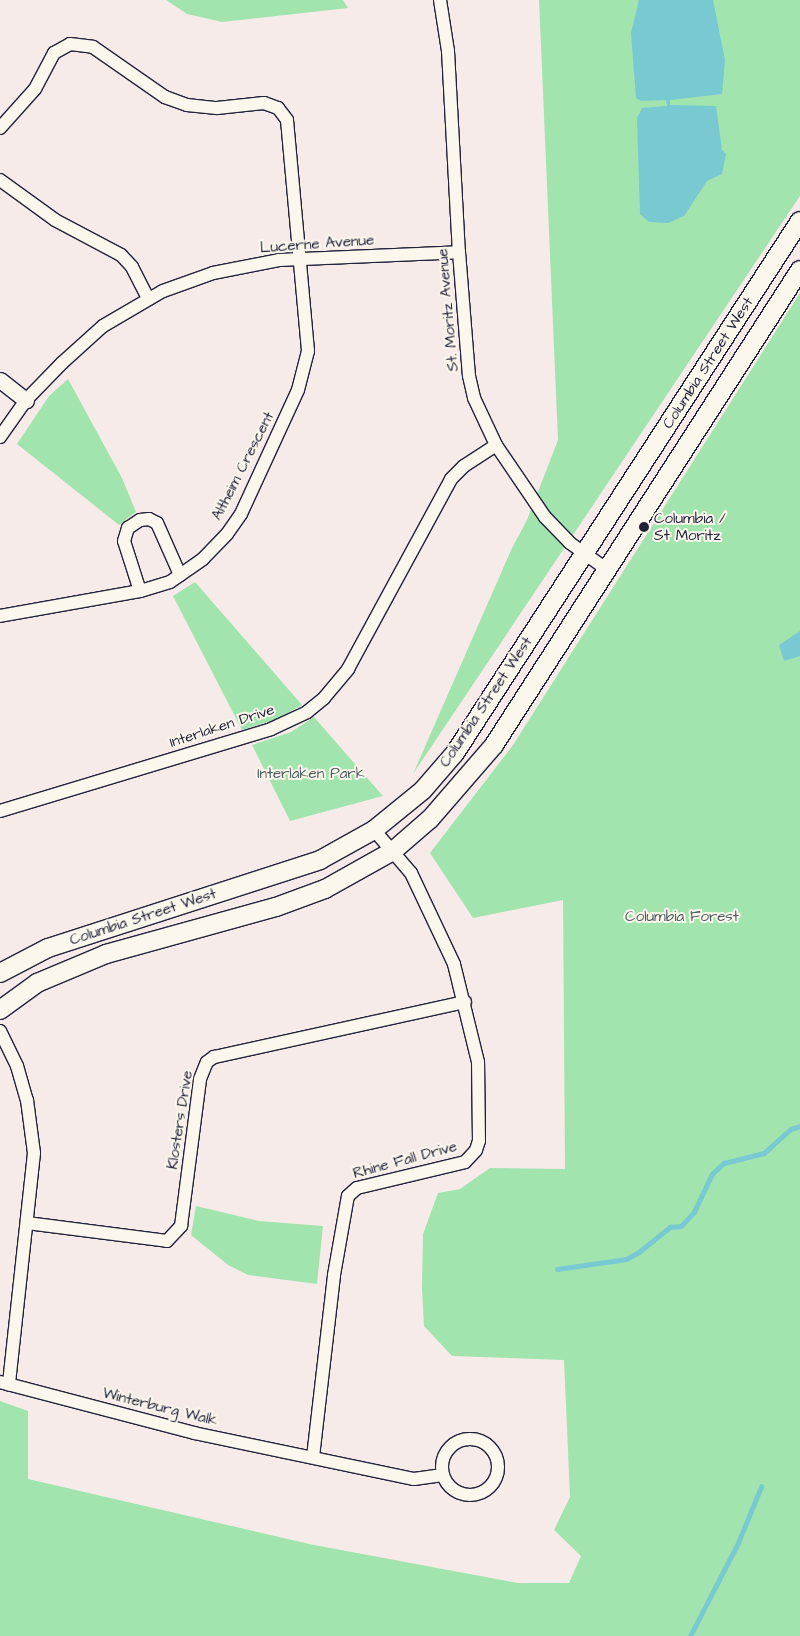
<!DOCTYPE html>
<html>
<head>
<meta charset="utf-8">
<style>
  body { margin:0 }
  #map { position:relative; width:800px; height:1636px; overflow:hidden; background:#f7ebe9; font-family:"Architects Daughter",sans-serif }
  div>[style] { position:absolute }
  .green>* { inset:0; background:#a2e4ae }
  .water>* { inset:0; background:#78c9d2 }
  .stream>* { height:4.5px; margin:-2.25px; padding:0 2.25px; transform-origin:2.25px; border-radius:2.25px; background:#78c9d2 }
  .roads { filter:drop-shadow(1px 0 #22223b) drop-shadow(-1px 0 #22223b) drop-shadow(0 1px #22223b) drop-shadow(0 -1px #22223b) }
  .minor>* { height:12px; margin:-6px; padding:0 6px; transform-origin:6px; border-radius:6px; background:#fbf7ec }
  .minor>.ring { margin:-6px; padding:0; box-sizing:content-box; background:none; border:12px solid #fbf7ec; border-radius:50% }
  .tertiary>* { height:15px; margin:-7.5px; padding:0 7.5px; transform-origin:7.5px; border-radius:7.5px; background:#fbf7ec }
  .secondary>* { height:18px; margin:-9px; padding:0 9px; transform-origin:9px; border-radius:9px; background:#fbf7ec }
  .dots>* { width:14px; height:14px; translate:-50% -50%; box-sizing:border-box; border:2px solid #fbf7ec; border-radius:50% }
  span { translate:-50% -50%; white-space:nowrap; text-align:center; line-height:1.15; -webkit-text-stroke:4px #fbf7ec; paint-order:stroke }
  .street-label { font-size:15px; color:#22223b }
  .poi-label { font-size:15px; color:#22223b }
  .left { translate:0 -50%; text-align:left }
  .park-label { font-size:15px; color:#485c5e }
</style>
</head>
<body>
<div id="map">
  <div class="green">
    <i style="clip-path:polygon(166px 0,343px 0,348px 8px,222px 22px,187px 14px)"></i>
    <i style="clip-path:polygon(539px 0,800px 0,800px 196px,413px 774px,512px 548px,527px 520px,558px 440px)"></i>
    <i style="clip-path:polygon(800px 293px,800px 1636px,0 1636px,0 1401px,28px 1411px,28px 1479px,314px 1545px,518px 1583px,569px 1583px,581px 1556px,554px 1530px,570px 1497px,564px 1360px,452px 1356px,424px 1326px,422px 1289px,423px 1234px,438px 1193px,460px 1189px,490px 1168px,565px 1169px,563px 900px,473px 918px,430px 853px,513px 745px)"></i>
    <i style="clip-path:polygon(68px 379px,122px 478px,136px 512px,119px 525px,17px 444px,49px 396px)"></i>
    <i style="clip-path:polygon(195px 582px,302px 705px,275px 720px,242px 730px,173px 596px)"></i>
    <i style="clip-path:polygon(314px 717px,383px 796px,290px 821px,252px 745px,291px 732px)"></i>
    <i style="clip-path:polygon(196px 1206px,259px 1221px,323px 1226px,317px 1284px,248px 1275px,228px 1265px,191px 1235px)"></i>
  </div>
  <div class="water">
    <i style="clip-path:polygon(639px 0,713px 0,725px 60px,722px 94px,670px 100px,670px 105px,716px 106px,722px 150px,726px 154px,722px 174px,707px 181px,684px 216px,668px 223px,649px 222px,640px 214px,637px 118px,642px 108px,667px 106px,666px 100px,641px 101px,636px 98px,631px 33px)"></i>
    <i style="clip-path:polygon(800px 631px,800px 656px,784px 661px,779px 645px)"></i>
  </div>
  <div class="stream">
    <i style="left:557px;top:1269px;width:70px;rotate:-8.2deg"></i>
    <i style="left:626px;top:1259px;width:15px;rotate:-28deg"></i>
    <i style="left:639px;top:1252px;width:40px;rotate:-39deg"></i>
    <i style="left:670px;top:1227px;width:11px;rotate:-5deg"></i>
    <i style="left:681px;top:1226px;width:19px;rotate:-47deg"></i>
    <i style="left:694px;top:1212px;width:42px;rotate:-64.7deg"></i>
    <i style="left:712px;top:1174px;width:16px;rotate:-43deg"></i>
    <i style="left:724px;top:1163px;width:41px;rotate:-14deg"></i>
    <i style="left:764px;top:1153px;width:36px;rotate:-42deg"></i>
    <i style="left:791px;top:1129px;width:9px;rotate:-18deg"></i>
    <i style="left:690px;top:1636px;width:105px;rotate:-62.7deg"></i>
    <i style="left:738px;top:1543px;width:61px;rotate:-67.7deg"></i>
  </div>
  <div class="roads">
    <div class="minor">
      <i style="left:440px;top:0;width:52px;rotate:81.1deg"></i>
      <i style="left:448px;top:51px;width:201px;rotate:86.9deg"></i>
      <i style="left:459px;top:252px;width:124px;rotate:85.4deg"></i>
      <i style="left:469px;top:376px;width:23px;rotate:77deg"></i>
      <i style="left:474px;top:398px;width:52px;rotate:64.9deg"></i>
      <i style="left:496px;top:445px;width:87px;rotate:55.8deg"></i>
      <i style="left:545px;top:517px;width:36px;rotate:46deg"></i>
      <i style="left:570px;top:543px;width:44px;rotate:35.8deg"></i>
      <i style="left:0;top:128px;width:52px;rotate:-48.1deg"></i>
      <i style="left:35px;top:89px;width:41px;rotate:-62.2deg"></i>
      <i style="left:54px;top:53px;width:18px;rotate:-29deg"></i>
      <i style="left:70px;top:44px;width:23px;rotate:7deg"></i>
      <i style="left:93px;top:47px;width:88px;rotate:34.8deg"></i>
      <i style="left:165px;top:97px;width:23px;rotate:20deg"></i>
      <i style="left:187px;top:105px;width:30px;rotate:6deg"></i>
      <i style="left:217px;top:108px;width:47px;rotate:-6.1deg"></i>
      <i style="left:264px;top:103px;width:15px;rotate:20deg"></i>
      <i style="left:278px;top:108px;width:15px;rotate:53deg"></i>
      <i style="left:287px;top:120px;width:232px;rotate:84.8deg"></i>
      <i style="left:308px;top:351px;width:40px;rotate:104.4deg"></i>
      <i style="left:298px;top:390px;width:136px;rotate:114.7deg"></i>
      <i style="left:241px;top:514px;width:24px;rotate:125deg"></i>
      <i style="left:227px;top:534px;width:35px;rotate:134deg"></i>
      <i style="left:203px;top:559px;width:40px;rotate:145.1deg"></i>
      <i style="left:170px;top:582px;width:31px;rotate:163deg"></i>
      <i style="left:140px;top:591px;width:142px;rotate:169.9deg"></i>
      <i style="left:0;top:180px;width:68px;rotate:36deg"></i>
      <i style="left:55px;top:220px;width:75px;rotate:27.9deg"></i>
      <i style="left:121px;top:255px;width:16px;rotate:47deg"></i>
      <i style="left:132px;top:267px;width:36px;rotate:63deg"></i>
      <i style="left:0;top:437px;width:45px;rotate:-54.9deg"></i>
      <i style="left:26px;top:400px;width:52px;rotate:-45.8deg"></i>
      <i style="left:62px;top:363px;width:55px;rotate:-42.1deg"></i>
      <i style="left:103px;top:326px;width:69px;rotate:-30.3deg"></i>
      <i style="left:163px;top:291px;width:53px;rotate:-19.8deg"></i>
      <i style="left:213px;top:273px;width:67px;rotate:-11.1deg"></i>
      <i style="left:279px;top:260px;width:180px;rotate:-2.5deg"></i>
      <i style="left:140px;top:591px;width:52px;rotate:-107.7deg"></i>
      <i style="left:124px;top:541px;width:14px;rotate:-73deg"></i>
      <i style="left:128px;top:528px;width:14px;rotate:-34deg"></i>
      <i style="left:140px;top:520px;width:9px;rotate:-6deg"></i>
      <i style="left:149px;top:519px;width:9px;rotate:27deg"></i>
      <i style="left:157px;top:523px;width:57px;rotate:66.1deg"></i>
      <i style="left:0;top:811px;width:283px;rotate:-16.8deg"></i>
      <i style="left:271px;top:729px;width:40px;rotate:-25deg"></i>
      <i style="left:307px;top:712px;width:22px;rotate:-39deg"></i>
      <i style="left:324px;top:698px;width:38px;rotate:-50deg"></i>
      <i style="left:348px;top:669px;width:216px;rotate:-61.5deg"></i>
      <i style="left:451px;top:479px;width:18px;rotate:-45deg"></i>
      <i style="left:464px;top:466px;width:38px;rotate:-33deg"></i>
      <i style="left:0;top:1031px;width:39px;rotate:64deg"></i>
      <i style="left:17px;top:1066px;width:35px;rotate:74deg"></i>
      <i style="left:27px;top:1100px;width:53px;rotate:82.5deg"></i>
      <i style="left:34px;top:1153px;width:233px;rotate:96.2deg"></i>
      <i style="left:27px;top:1223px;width:141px;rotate:7.3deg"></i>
      <i style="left:167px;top:1241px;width:21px;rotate:-47deg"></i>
      <i style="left:181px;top:1226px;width:148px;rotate:-82.6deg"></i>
      <i style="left:200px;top:1079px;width:18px;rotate:-68deg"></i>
      <i style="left:207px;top:1062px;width:9px;rotate:-36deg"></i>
      <i style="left:214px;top:1057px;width:257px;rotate:-12.4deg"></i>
      <i style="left:0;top:1382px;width:201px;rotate:14.7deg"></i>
      <i style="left:194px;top:1433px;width:225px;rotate:11.8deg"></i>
      <i style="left:414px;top:1479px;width:29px;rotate:-8deg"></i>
      <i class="ring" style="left:442px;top:1439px;width:44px;height:44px"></i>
      <i style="left:313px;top:1457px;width:183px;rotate:-83.4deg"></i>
      <i style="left:334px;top:1275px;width:80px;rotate:-80deg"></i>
      <i style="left:348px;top:1196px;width:12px;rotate:-42deg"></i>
      <i style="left:357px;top:1188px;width:111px;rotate:-13.5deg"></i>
      <i style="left:465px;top:1162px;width:16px;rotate:-47deg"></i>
      <i style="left:476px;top:1150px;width:9px;rotate:-72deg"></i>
      <i style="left:479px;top:1141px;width:79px;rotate:-90.7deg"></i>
      <i style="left:478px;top:1062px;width:101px;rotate:-103.8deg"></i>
      <i style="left:454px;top:964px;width:101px;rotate:-115.3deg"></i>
      <i style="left:411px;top:873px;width:57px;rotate:-130.7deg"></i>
    </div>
    <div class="tertiary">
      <i style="left:0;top:380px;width:33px;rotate:38deg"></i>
    </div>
    <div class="secondary">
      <i style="left:0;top:973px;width:54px;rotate:-27.5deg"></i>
      <i style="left:48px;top:948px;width:286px;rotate:-17.9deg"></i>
      <i style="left:320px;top:860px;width:62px;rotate:-29.1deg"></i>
      <i style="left:374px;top:830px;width:63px;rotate:-39.2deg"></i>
      <i style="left:423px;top:790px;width:49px;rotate:-49.1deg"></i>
      <i style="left:455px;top:753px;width:634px;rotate:-57.04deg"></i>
      <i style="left:0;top:1010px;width:46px;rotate:-36.1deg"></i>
      <i style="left:37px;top:983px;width:75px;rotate:-22.8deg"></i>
      <i style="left:106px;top:954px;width:176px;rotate:-15.5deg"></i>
      <i style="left:276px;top:907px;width:52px;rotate:-20.2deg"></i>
      <i style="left:325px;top:889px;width:78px;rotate:-29.2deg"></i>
      <i style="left:393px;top:851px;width:49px;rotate:-40.9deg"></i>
      <i style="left:430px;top:819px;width:98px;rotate:-49.1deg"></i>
      <i style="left:494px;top:745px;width:565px;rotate:-57.21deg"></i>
    </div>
  </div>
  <div class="dots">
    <i style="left:644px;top:527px;background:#22223b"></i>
  </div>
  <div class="street-label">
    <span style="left:317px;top:244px;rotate:-4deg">Lucerne Avenue</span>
    <span style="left:448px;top:310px;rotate:-95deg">St. Moritz Avenue</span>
    <span style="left:708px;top:363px;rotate:-57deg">Columbia Street West</span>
    <span style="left:243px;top:466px;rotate:-63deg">Altheim Crescent</span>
    <span style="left:486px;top:702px;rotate:-56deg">Columbia Street West</span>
    <span style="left:222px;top:726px;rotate:-18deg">Interlaken Drive</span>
    <span style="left:143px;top:917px;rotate:-18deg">Columbia Street West</span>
    <span style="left:180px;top:1120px;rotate:-81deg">Klosters Drive</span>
    <span style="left:405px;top:1160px;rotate:-15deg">Rhine Fall Drive</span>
    <span style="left:160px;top:1407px;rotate:14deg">Winterburg Walk</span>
  </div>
  <div class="poi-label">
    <span class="left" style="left:654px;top:527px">Columbia /<br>St Moritz</span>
  </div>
  <div class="park-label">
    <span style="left:311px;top:774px">Interlaken Park</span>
    <span style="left:682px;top:917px">Columbia Forest</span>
  </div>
</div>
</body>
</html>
